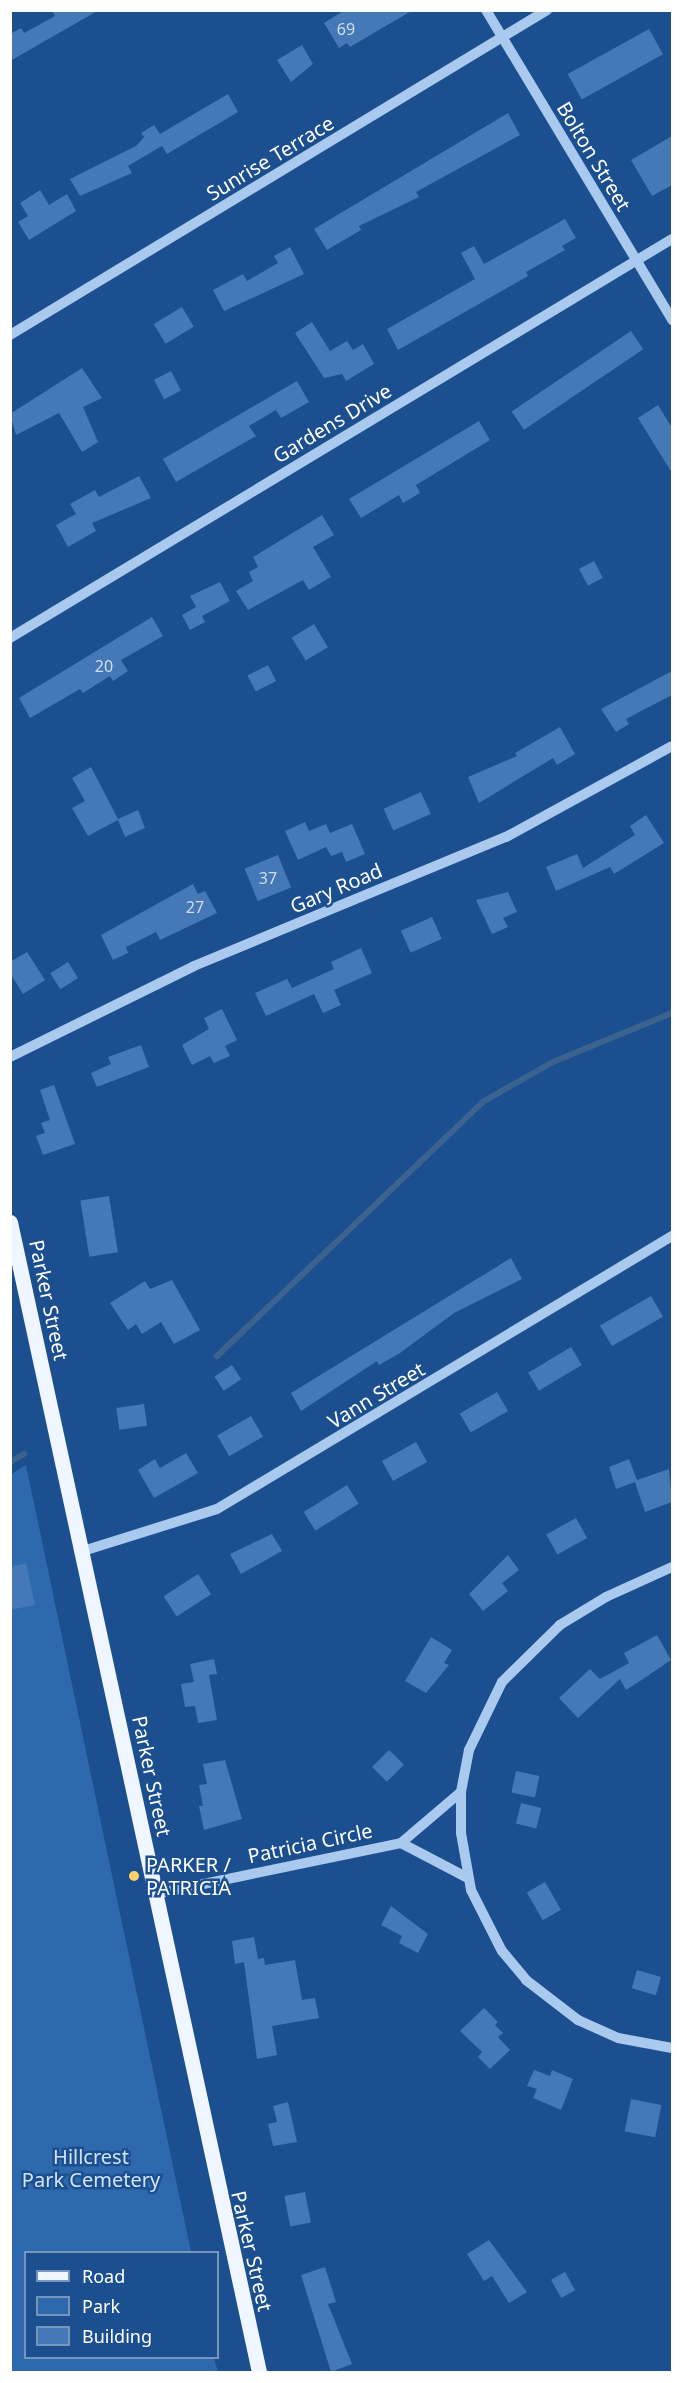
<!DOCTYPE html>
<html>
<head>
<meta charset="utf-8">
<style>
  body { margin:0 }
  #map { position:relative; width:683px; height:2383px; overflow:hidden; background:#1b4f8f; font-family:"Noto Sans",sans-serif }
  div>[style] { position:absolute }
  .green>* { inset:0; background:#2e69ad }
  .stream>* { height:6px; margin:-3px; padding:0 3px; transform-origin:3px; border-radius:3px; background:#3c6290 }
  .building>* { inset:0; background:#4478b7; transform-origin:0 0 }
  .minor>* { height:10px; margin:-5px; padding:0 5px; transform-origin:5px; border-radius:5px; background:#a9c9ee }
  .major>* { height:15px; margin:-7.5px; padding:0 7.5px; transform-origin:7.5px; border-radius:7.5px; background:#f0f6ff }
  .dots>* { width:16px; height:16px; translate:-50% -50%; box-sizing:border-box; border:3px solid #1b4f8f; border-radius:50% }
  span { translate:-50% -50%; white-space:nowrap; text-align:center; line-height:1.15; -webkit-text-stroke:5px #1b4f8f; paint-order:stroke }
  .number-label { font-size:16px; color:#d0dded }
  .number-label span { -webkit-text-stroke-width:0 }
  .street-label { font-size:20px; color:#fff }
  .poi-label { font-size:20px; color:#fff }
  .left { translate:0 -50%; text-align:left }
  .park-label { font-size:20px; color:#cfe3fa }
  .frame { position:absolute; inset:0; border:12px solid #fff; pointer-events:none }
  .legend { position:absolute; left:24px; top:2251px; width:195px; height:108px; box-sizing:border-box; background:#1b4f8f; border:2px solid #7695bc; margin:0; padding:8px 10px; list-style:none; font-size:18px; color:#fff }
  .legend li { display:flex; align-items:center; gap:12px; height:30px }
  .legend b { width:30px; border:2px solid #7695bc }
</style>
</head>
<body>
<div id="map">
  <div class="green">
    <i style="clip-path:polygon(26px 1465px,191px 2252px,26px 2252px,26px 2358px,214px 2358px,218px 2372px,11px 2372px,10px 1475px)"></i>
  </div>
  <div class="stream">
    <i style="left:217px;top:1356px;width:369px;rotate:-43.7deg"></i>
    <i style="left:484px;top:1101px;width:79px;rotate:-29.5deg"></i>
    <i style="left:553px;top:1062px;width:129px;rotate:-22.4deg"></i>
    <i style="left:10px;top:1462px;width:16px;rotate:-30deg"></i>
  </div>
  <div class="building">
    <i style="clip-path:polygon(52px 10px,99px 10px,10px 61px,10px 34px,21px 28px,24px 33px,55px 16px)"></i>
    <i style="clip-path:polygon(345px 10px,413px 10px,350px 47px,347px 43px,339px 48px,324px 23px)"></i>
    <i style="left:649px;top:29px;width:29px;height:93px;rotate:61deg"></i>
    <i style="clip-path:polygon(302px 45px,313px 64px,291px 82px,277px 60px)"></i>
    <i style="clip-path:polygon(228px 94px,238px 112px,167px 154px,162px 146px,128px 166px,132px 173px,80px 196px,70px 179px,136px 146px,144px 137px,141px 133px,154px 125px,160px 134px)"></i>
    <i style="clip-path:polygon(508px 113px,520px 135px,416px 192px,419px 197px,359px 226px,361px 230px,327px 250px,314px 229px)"></i>
    <i style="clip-path:polygon(672px 136px,672px 185px,652px 196px,631px 160px)"></i>
    <i style="clip-path:polygon(40px 190px,49px 205px,67px 194px,76px 211px,29px 240px,18px 222px,28px 216px,20px 203px)"></i>
    <i style="clip-path:polygon(565px 219px,576px 238px,562px 246px,565px 250px,526px 272px,528px 276px,398px 350px,387px 329px,475px 279px,461px 253px,474px 246px,484px 264px)"></i>
    <i style="clip-path:polygon(290px 247px,304px 274px,224px 311px,213px 290px,243px 274px,247px 281px,278px 263px,274px 256px)"></i>
    <i style="left:182px;top:307px;width:23px;height:33px;rotate:59deg"></i>
    <i style="clip-path:polygon(312px 322px,330px 351px,347px 341px,353px 350px,363px 344px,374px 364px,346px 381px,342px 374px,324px 378px,295px 333px)"></i>
    <i style="left:631px;top:331px;width:22px;height:144px;rotate:56deg"></i>
    <i style="clip-path:polygon(82px 368px,102px 398px,83px 407px,98px 442px,82px 452px,59px 413px,16px 435px,10px 414px)"></i>
    <i style="left:171px;top:371px;width:22px;height:19px;rotate:63deg"></i>
    <i style="clip-path:polygon(297px 381px,309px 402px,281px 418px,276px 410px,249px 426px,256px 436px,176px 482px,163px 459px)"></i>
    <i style="clip-path:polygon(658px 405px,672px 428px,672px 473px,638px 418px)"></i>
    <i style="clip-path:polygon(479px 421px,490px 440px,416px 485px,420px 493px,403px 503px,399px 495px,361px 518px,349px 499px)"></i>
    <i style="clip-path:polygon(139px 476px,151px 498px,92px 523px,96px 531px,68px 547px,56px 525px,76px 514px,70px 504px,95px 490px,99px 497px)"></i>
    <i style="clip-path:polygon(322px 515px,334px 535px,313px 547px,331px 577px,309px 590px,303px 580px,248px 610px,236px 591px,253px 581px,249px 572px,258px 567px,253px 557px)"></i>
    <i style="left:594px;top:561px;width:19px;height:17px;rotate:62deg"></i>
    <i style="clip-path:polygon(220px 582px,230px 601px,202px 616px,205px 622px,190px 630px,182px 615px,196px 607px,190px 596px)"></i>
    <i style="clip-path:polygon(152px 617px,163px 636px,121px 660px,128px 671px,113px 681px,110px 676px,83px 693px,80px 689px,30px 718px,19px 698px)"></i>
    <i style="left:314px;top:624px;width:27px;height:26px;rotate:59deg"></i>
    <i style="left:268px;top:665px;width:18px;height:23px;rotate:63deg"></i>
    <i style="clip-path:polygon(672px 671px,672px 695px,626px 719px,629px 724px,616px 732px,601px 709px)"></i>
    <i style="clip-path:polygon(560px 727px,575px 754px,557px 765px,553px 758px,479px 803px,468px 777px,517px 756px,515px 753px)"></i>
    <i style="clip-path:polygon(91px 767px,118px 819px,138px 810px,145px 828px,125px 837px,118px 820px,88px 836px,72px 808px,85px 801px,72px 778px)"></i>
    <i style="left:421px;top:792px;width:24px;height:41px;rotate:66deg"></i>
    <i style="clip-path:polygon(646px 815px,664px 843px,614px 874px,610px 867px,556px 891px,546px 867px,577px 854px,583px 868px,635px 835px,630px 826px)"></i>
    <i style="clip-path:polygon(305px 822px,309px 831px,326px 824px,330px 833px,352px 824px,365px 854px,346px 862px,342px 852px,331px 856px,326px 847px,298px 860px,285px 831px)"></i>
    <i style="left:278px;top:855px;width:35px;height:36px;rotate:68deg"></i>
    <i style="clip-path:polygon(193px 884px,198px 894px,205px 891px,217px 913px,160px 940px,156px 932px,126px 947px,128px 953px,113px 960px,101px 935px)"></i>
    <i style="clip-path:polygon(508px 892px,517px 912px,503px 918px,508px 927px,492px 934px,476px 900px)"></i>
    <i style="left:432px;top:917px;width:24px;height:34px;rotate:66deg"></i>
    <i style="clip-path:polygon(361px 948px,372px 973px,334px 990px,341px 1005px,323px 1013px,314px 994px,266px 1016px,255px 993px,287px 979px,292px 988px,334px 969px,331px 962px)"></i>
    <i style="clip-path:polygon(27px 952px,45px 980px,23px 994px,10px 973px,10px 962px)"></i>
    <i style="left:68px;top:962px;width:19px;height:21px;rotate:58deg"></i>
    <i style="clip-path:polygon(222px 1009px,237px 1040px,225px 1046px,230px 1056px,214px 1063px,210px 1056px,192px 1065px,182px 1045px,209px 1029px,204px 1018px)"></i>
    <i style="clip-path:polygon(141px 1045px,149px 1067px,97px 1087px,91px 1073px,111px 1064px,108px 1057px)"></i>
    <i style="clip-path:polygon(54px 1085px,75px 1144px,43px 1155px,36px 1136px,45px 1133px,41px 1123px,50px 1120px,40px 1090px)"></i>
    <i style="left:109px;top:1196px;width:57px;height:29px;rotate:81deg"></i>
    <i style="clip-path:polygon(511px 1258px,522px 1279px,454px 1313px,400px 1353px,379px 1365px,377px 1361px,301px 1411px,291px 1393px)"></i>
    <i style="clip-path:polygon(172px 1280px,200px 1330px,174px 1344px,161px 1322px,142px 1334px,136px 1324px,128px 1330px,110px 1303px,145px 1281px,150px 1289px)"></i>
    <i style="left:651px;top:1296px;width:24px;height:59px;rotate:60deg"></i>
    <i style="left:571px;top:1347px;width:21px;height:50px;rotate:59deg"></i>
    <i style="left:232px;top:1365px;width:17px;height:21px;rotate:57deg"></i>
    <i style="left:497px;top:1392px;width:22px;height:43px;rotate:60deg"></i>
    <i style="left:144px;top:1404px;width:22px;height:28px;rotate:82deg"></i>
    <i style="left:251px;top:1416px;width:24px;height:39px;rotate:60deg"></i>
    <i style="left:416px;top:1442px;width:23px;height:39px;rotate:61deg"></i>
    <i style="clip-path:polygon(186px 1453px,198px 1473px,154px 1498px,138px 1470px,155px 1459px,160px 1468px)"></i>
    <i style="clip-path:polygon(629px 1459px,637px 1480px,669px 1469px,672px 1502px,645px 1512px,635px 1482px,616px 1489px,609px 1467px)"></i>
    <i style="left:347px;top:1485px;width:22px;height:51px;rotate:58deg"></i>
    <i style="left:576px;top:1518px;width:23px;height:34px;rotate:61deg"></i>
    <i style="clip-path:polygon(272px 1534px,282px 1551px,241px 1574px,230px 1554px)"></i>
    <i style="clip-path:polygon(508px 1555px,519px 1570px,502px 1583px,508px 1591px,483px 1611px,469px 1594px)"></i>
    <i style="clip-path:polygon(26px 1563px,35px 1605px,10px 1610px,10px 1567px)"></i>
    <i style="left:198px;top:1574px;width:24px;height:41px;rotate:57deg"></i>
    <i style="clip-path:polygon(657px 1635px,671px 1660px,640px 1681px,626px 1690px,620px 1679px,578px 1718px,559px 1698px,590px 1669px,600px 1679px,629px 1663px,624px 1653px)"></i>
    <i style="clip-path:polygon(431px 1637px,452px 1650px,444px 1663px,449px 1665px,426px 1693px,405px 1681px)"></i>
    <i style="clip-path:polygon(214px 1659px,217px 1674px,209px 1675px,217px 1720px,198px 1723px,195px 1706px,185px 1707px,181px 1684px,194px 1682px,190px 1664px)"></i>
    <i style="left:389px;top:1750px;width:21px;height:24px;rotate:45deg"></i>
    <i style="clip-path:polygon(225px 1760px,242px 1819px,204px 1830px,199px 1806px,203px 1806px,199px 1785px,207px 1784px,203px 1764px)"></i>
    <i style="left:516px;top:1771px;width:24px;height:22px;rotate:12deg"></i>
    <i style="left:521px;top:1803px;width:21px;height:21px;rotate:14deg"></i>
    <i style="left:545px;top:1882px;width:32px;height:21px;rotate:60deg"></i>
    <i style="clip-path:polygon(391px 1906px,428px 1934px,418px 1953px,399px 1943px,402px 1936px,381px 1925px)"></i>
    <i style="clip-path:polygon(254px 1937px,258px 1959px,264px 1958px,265px 1965px,295px 1960px,302px 2000px,315px 1998px,319px 2018px,272px 2026px,277px 2055px,257px 2059px,244px 1962px,235px 1964px,232px 1941px)"></i>
    <i style="left:637px;top:1970px;width:25px;height:19px;rotate:16deg"></i>
    <i style="clip-path:polygon(484px 2008px,498px 2022px,495px 2025px,503px 2033px,498px 2037px,510px 2050px,490px 2069px,478px 2057px,482px 2052px,460px 2031px)"></i>
    <i style="clip-path:polygon(534px 2070px,550px 2076px,552px 2070px,573px 2079px,561px 2110px,533px 2098px,537px 2089px,527px 2086px)"></i>
    <i style="left:631px;top:2099px;width:31px;height:33px;rotate:11deg"></i>
    <i style="clip-path:polygon(288px 2102px,297px 2142px,273px 2146px,268px 2124px,277px 2122px,273px 2106px)"></i>
    <i style="left:305px;top:2192px;width:31px;height:21px;rotate:79deg"></i>
    <i style="clip-path:polygon(489px 2240px,527px 2292px,509px 2303px,492px 2276px,484px 2281px,467px 2254px)"></i>
    <i style="clip-path:polygon(325px 2267px,336px 2302px,328px 2304px,352px 2364px,331px 2372px,301px 2275px)"></i>
    <i style="left:565px;top:2272px;width:21px;height:16px;rotate:61deg"></i>
  </div>
  <div class="minor">
    <i style="left:486px;top:10px;width:362px;rotate:59deg"></i>
    <i style="left:10px;top:335px;width:628px;rotate:-31.18deg"></i>
    <i style="left:10px;top:638px;width:773px;rotate:-31.08deg"></i>
    <i style="left:10px;top:1057px;width:205px;rotate:-26.3deg"></i>
    <i style="left:194px;top:966px;width:338px;rotate:-22.5deg"></i>
    <i style="left:506px;top:837px;width:189px;rotate:-28.7deg"></i>
    <i style="left:83px;top:1551px;width:140px;rotate:-17.4deg"></i>
    <i style="left:217px;top:1509px;width:531px;rotate:-30.96deg"></i>
    <i style="left:672px;top:1567px;width:72px;rotate:155.6deg"></i>
    <i style="left:606px;top:1597px;width:54px;rotate:148.7deg"></i>
    <i style="left:560px;top:1625px;width:81px;rotate:135.5deg"></i>
    <i style="left:502px;top:1682px;width:76px;rotate:115.9deg"></i>
    <i style="left:469px;top:1750px;width:43px;rotate:100.8deg"></i>
    <i style="left:461px;top:1792px;width:41px;rotate:90deg"></i>
    <i style="left:461px;top:1833px;width:58px;rotate:80deg"></i>
    <i style="left:471px;top:1890px;width:68px;rotate:63.1deg"></i>
    <i style="left:502px;top:1951px;width:38px;rotate:50deg"></i>
    <i style="left:526px;top:1980px;width:66px;rotate:37.6deg"></i>
    <i style="left:578px;top:2020px;width:44px;rotate:24.2deg"></i>
    <i style="left:618px;top:2038px;width:55px;rotate:10.5deg"></i>
    <i style="left:401px;top:1843px;width:76px;rotate:27.6deg"></i>
    <i style="left:155px;top:1894px;width:251px;rotate:-11.7deg"></i>
    <i style="left:401px;top:1843px;width:79px;rotate:-40.4deg"></i>
  </div>
  <div class="major">
    <i style="left:10px;top:1222px;width:1177px;rotate:77.78deg"></i>
  </div>
  <div class="dots">
    <i style="left:134px;top:1876px;background:#ffd166"></i>
  </div>
  <div class="number-label">
    <span style="left:346px;top:29px">69</span>
    <span style="left:104px;top:666px">20</span>
    <span style="left:268px;top:878px">37</span>
    <span style="left:195px;top:907px">27</span>
  </div>
  <div class="street-label">
    <span style="left:594px;top:156px;rotate:59deg">Bolton Street</span>
    <span style="left:270px;top:158px;rotate:-31deg">Sunrise Terrace</span>
    <span style="left:332px;top:423px;rotate:-31deg">Gardens Drive</span>
    <span style="left:336px;top:888px;rotate:-23deg">Gary Road</span>
    <span style="left:49px;top:1300px;rotate:78deg">Parker Street</span>
    <span style="left:376px;top:1395px;rotate:-31deg">Vann Street</span>
    <span style="left:152px;top:1776px;rotate:78deg">Parker Street</span>
    <span style="left:310px;top:1843px;rotate:-12deg">Patricia Circle</span>
    <span style="left:252px;top:2251px;rotate:77deg">Parker Street</span>
  </div>
  <div class="poi-label">
    <span class="left" style="left:146px;top:1876px">PARKER /<br>PATRICIA</span>
  </div>
  <div class="park-label">
    <span style="left:91px;top:2168px">Hillcrest<br>Park Cemetery</span>
  </div>
  <div class="frame"></div>
  <ul class="legend">
  <li><b style="height:8px;background:#f0f6ff"></b>Road</li>
  <li><b style="height:16px;background:#2e69ad"></b>Park</li>
  <li><b style="height:16px;background:#4478b7"></b>Building</li>
  </ul>
</div>
</body>
</html>
